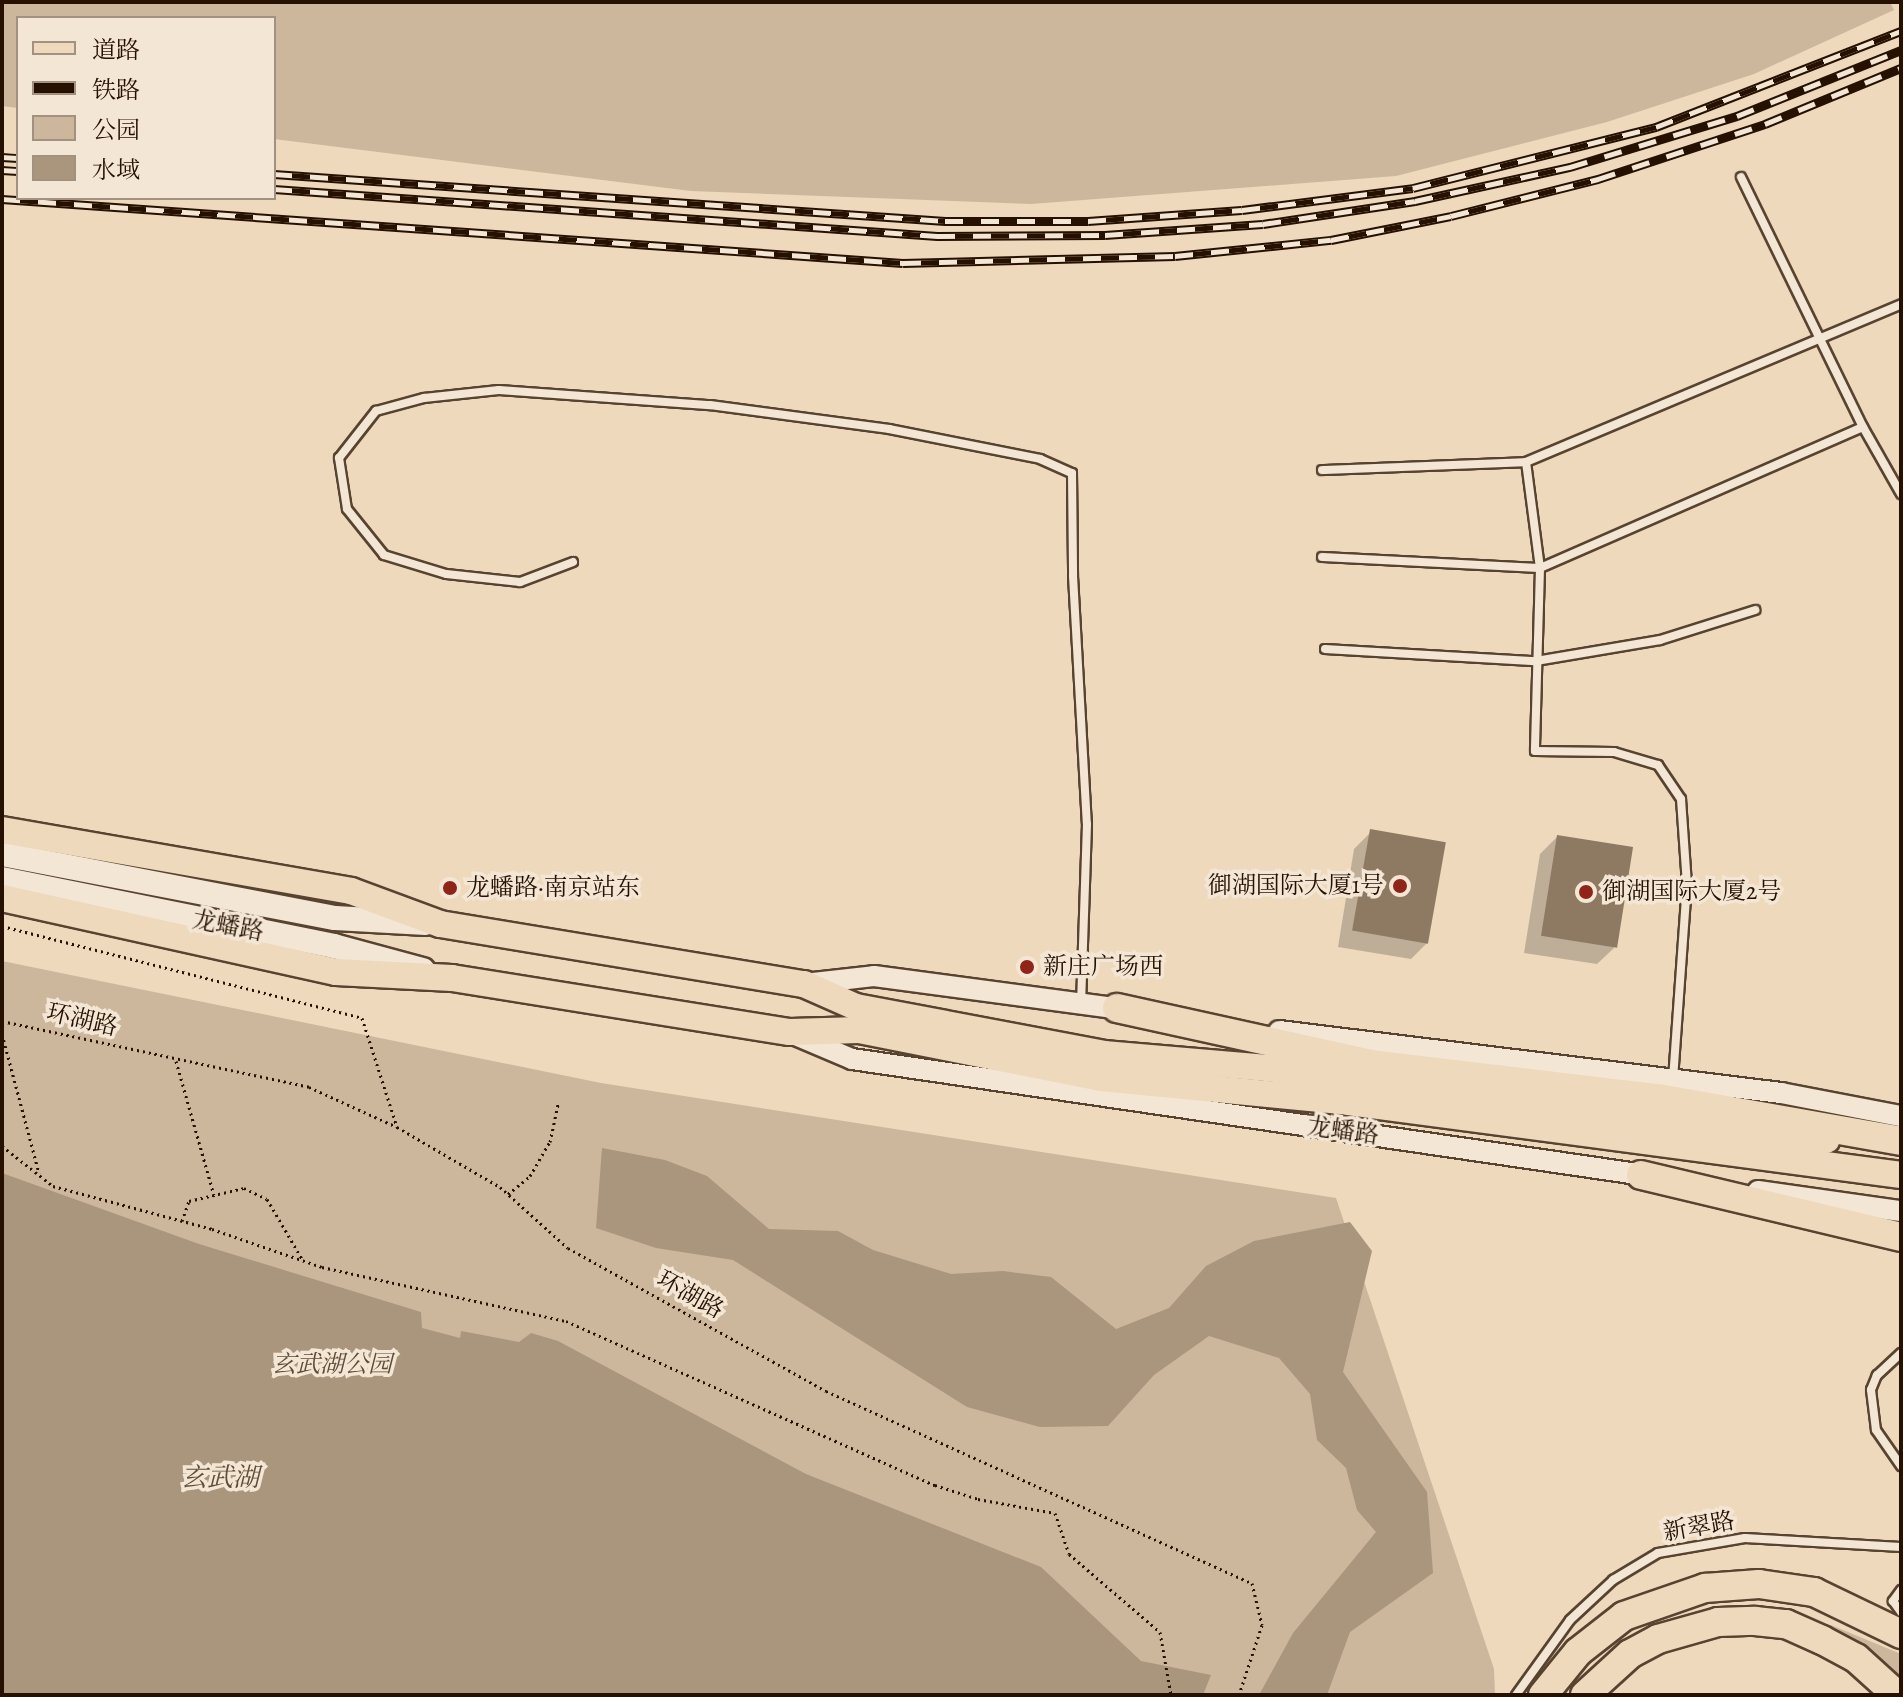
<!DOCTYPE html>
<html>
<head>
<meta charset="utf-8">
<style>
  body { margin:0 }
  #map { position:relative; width:1903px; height:1697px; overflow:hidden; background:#eed9bd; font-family:Alegreya,"Noto Serif SC",serif }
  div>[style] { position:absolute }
  .green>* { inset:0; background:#ccb79d }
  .water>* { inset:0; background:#aa957d }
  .shadow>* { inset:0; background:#0003 }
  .building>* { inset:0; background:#8e7963; transform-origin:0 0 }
  .path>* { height:3px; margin-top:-1.5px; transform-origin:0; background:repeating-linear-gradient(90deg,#261101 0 2px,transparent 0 6px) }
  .roads { filter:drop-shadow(2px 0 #584330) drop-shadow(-2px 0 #584330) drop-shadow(0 2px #584330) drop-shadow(0 -2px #584330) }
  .service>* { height:8px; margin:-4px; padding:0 4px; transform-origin:4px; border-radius:4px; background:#f4e6d4 }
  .tertiary>* { height:20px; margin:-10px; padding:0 10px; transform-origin:10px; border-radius:10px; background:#f4e6d4 }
  .secondary>* { height:24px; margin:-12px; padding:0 12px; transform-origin:12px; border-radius:12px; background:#f4e6d4 }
  .primary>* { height:26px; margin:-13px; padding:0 13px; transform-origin:13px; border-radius:13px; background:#eed9bd }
  .trunk>* { height:28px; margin:-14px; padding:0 14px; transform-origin:14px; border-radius:14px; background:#eed9bd }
  .rail>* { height:9px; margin-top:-4.5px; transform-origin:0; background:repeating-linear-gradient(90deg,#f4e6d4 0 18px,#261101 0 36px); box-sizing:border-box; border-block:2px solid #261101 }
  .dots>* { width:22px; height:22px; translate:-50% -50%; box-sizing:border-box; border:4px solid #f4e6d4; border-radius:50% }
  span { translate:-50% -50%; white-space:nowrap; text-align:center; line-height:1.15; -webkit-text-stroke:7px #f4e6d4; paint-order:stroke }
  .poi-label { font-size:24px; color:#261101 }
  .right { translate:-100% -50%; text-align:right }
  .left { translate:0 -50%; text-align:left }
  .street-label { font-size:24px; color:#261101 }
  .park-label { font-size:24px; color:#604b38; font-style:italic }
  .water-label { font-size:26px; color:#614c39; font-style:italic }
  .frame { position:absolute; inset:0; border:4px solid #261101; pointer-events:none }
  .legend { position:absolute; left:16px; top:16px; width:260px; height:184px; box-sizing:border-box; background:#f4e6d4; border:2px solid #a29180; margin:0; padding:10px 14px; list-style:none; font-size:24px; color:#261101 }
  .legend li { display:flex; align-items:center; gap:16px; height:40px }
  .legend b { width:40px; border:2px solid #a29180 }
</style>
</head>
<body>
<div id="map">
  <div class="green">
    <i style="clip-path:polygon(2px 2px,1890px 2px,1894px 10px,1754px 74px,1607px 122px,1396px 176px,1031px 204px,691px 191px,274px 139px,274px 18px,18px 18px,18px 108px,2px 106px)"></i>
    <i style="clip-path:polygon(2px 961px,601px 1083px,1336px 1198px,1494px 1669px,1495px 1695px,2px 1695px)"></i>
    <i style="clip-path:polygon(1831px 1625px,1901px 1654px,1901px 1680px,1870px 1654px,1829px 1635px)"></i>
  </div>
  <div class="water">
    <i style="clip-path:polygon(602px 1148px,665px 1160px,707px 1176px,769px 1229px,838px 1231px,873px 1250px,951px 1274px,1003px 1271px,1051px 1277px,1116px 1329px,1169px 1308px,1206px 1266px,1254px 1241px,1350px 1222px,1372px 1251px,1343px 1372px,1427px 1492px,1433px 1573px,1350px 1632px,1327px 1695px,1259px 1695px,1293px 1633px,1376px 1532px,1357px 1510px,1346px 1468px,1317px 1440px,1310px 1394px,1279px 1358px,1209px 1336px,1154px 1375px,1108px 1426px,1040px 1427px,967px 1407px,733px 1260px,656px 1248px,596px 1228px)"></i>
    <i style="clip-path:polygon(2px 1173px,199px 1244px,421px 1312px,422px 1328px,460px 1338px,461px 1331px,519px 1342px,531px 1333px,558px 1341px,806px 1474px,1041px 1567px,1141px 1661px,1211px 1675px,1203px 1695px,2px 1695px)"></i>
  </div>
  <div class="shadow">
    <i style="clip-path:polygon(1371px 832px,1428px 942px,1411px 959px,1338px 947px,1354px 849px)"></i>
    <i style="clip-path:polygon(1557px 837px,1614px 948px,1597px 964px,1524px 953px,1540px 854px)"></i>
  </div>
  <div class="building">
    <i style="left:1370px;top:829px;width:77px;height:103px;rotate:10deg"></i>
    <i style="left:1557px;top:835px;width:77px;height:102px;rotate:9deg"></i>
  </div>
  <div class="path">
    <i style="left:2px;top:926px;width:372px;rotate:14.3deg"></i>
    <i style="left:362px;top:1018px;width:114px;rotate:72.2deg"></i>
    <i style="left:2px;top:1021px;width:314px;rotate:12.1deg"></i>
    <i style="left:309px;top:1087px;width:97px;rotate:24.4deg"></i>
    <i style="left:397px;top:1127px;width:119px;rotate:30.2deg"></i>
    <i style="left:500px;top:1187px;width:91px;rotate:41.9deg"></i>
    <i style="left:568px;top:1248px;width:295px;rotate:29deg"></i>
    <i style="left:826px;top:1391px;width:467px;rotate:24.3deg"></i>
    <i style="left:1252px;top:1583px;width:43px;rotate:76.6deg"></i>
    <i style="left:1262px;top:1625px;width:74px;rotate:108.2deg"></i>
    <i style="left:2px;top:1034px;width:144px;rotate:75.1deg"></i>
    <i style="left:176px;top:1061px;width:139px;rotate:74.2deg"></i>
    <i style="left:2px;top:1146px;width:65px;rotate:38.1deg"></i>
    <i style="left:53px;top:1186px;width:165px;rotate:15.1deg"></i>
    <i style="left:212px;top:1229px;width:116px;rotate:19.1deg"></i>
    <i style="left:322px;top:1267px;width:250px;rotate:12.5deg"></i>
    <i style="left:566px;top:1321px;width:404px;rotate:24deg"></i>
    <i style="left:935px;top:1485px;width:45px;rotate:18deg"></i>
    <i style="left:978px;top:1499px;width:78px;rotate:10.3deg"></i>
    <i style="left:1055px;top:1513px;width:43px;rotate:71.1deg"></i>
    <i style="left:1069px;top:1554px;width:120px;rotate:40.6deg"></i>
    <i style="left:1160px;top:1632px;width:64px;rotate:80.1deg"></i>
    <i style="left:508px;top:1194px;width:28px;rotate:-39deg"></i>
    <i style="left:530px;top:1176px;width:39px;rotate:-60deg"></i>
    <i style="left:550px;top:1142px;width:40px;rotate:-78deg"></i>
    <i style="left:182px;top:1221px;width:21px;rotate:-71deg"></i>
    <i style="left:189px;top:1201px;width:57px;rotate:-13.3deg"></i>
    <i style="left:244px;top:1188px;width:25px;rotate:26deg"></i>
    <i style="left:267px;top:1199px;width:69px;rotate:59.7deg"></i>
  </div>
  <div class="roads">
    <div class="service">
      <i style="left:1741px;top:177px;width:278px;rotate:64deg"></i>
      <i style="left:1863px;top:427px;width:77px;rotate:60.4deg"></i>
      <i style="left:1526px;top:462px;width:107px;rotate:82.5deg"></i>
      <i style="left:1540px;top:568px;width:183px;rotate:91.6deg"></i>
      <i style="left:1535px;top:751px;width:79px;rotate:0.7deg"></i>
      <i style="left:1614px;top:752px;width:46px;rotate:16.5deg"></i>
      <i style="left:1658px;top:765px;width:41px;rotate:55.9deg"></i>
      <i style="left:1681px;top:799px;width:85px;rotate:86deg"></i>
      <i style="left:1687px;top:884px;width:196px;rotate:94.1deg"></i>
      <i style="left:1322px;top:470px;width:204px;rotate:-2.2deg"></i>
      <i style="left:1526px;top:462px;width:407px;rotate:-22.8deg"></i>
      <i style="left:1322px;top:557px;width:218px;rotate:2.9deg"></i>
      <i style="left:1540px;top:568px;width:352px;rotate:-23.6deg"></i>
      <i style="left:573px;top:562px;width:57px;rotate:159.3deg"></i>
      <i style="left:520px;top:582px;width:74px;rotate:-173.8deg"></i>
      <i style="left:446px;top:574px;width:65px;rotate:-163deg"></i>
      <i style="left:384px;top:555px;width:59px;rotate:-128.8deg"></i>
      <i style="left:347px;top:509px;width:52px;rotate:-98.9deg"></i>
      <i style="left:339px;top:458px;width:60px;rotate:-51.8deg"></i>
      <i style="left:376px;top:411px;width:50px;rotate:-15.2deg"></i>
      <i style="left:424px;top:398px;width:75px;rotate:-6.1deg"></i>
      <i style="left:499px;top:390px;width:212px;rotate:4.1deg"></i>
      <i style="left:710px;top:405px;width:181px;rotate:7.6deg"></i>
      <i style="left:889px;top:429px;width:154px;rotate:11.2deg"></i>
      <i style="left:1040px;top:459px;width:35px;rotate:24deg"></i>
      <i style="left:1072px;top:473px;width:103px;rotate:89.4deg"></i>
      <i style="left:1073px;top:576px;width:248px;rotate:86.8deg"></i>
      <i style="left:1087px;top:824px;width:178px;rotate:91.9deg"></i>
      <i style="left:1325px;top:649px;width:211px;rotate:3.3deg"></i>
      <i style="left:1536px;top:661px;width:126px;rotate:-9.6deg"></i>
      <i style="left:1660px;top:640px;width:100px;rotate:-17.5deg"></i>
      <i style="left:1901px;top:1353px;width:33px;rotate:137deg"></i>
      <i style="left:1877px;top:1375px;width:16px;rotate:112deg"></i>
      <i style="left:1871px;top:1390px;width:40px;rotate:82.9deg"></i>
      <i style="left:1876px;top:1430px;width:44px;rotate:55.2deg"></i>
      <i style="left:1901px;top:1590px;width:14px;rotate:126deg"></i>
      <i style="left:1893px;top:1601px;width:14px;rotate:54deg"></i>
      <i style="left:1516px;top:1695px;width:92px;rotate:-54.2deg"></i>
      <i style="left:1570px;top:1620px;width:59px;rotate:-42.9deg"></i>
      <i style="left:1613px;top:1580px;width:52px;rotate:-31deg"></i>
      <i style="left:1658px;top:1553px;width:88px;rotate:-9.8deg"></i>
      <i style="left:1745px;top:1538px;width:156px;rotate:3.3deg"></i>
    </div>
    <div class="tertiary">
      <i style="left:804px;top:984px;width:70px;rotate:-6.5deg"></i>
      <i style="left:874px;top:976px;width:257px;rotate:7.6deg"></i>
      <i style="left:1279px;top:1031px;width:506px;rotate:7.04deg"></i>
      <i style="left:1781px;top:1093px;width:122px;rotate:10.9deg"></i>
      <i style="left:793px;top:1034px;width:64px;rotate:23deg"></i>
      <i style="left:852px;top:1059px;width:808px;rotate:8.33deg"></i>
      <i style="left:1758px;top:1191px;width:144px;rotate:8deg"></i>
    </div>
    <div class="secondary">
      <i style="left:2px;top:854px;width:339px;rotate:10.9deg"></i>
      <i style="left:335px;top:918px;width:91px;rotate:3.1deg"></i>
      <i style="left:2px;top:879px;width:339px;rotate:11.4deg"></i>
      <i style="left:334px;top:946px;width:92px;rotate:15.1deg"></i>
    </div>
    <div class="primary">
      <i style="left:2px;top:830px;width:354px;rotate:9.9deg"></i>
      <i style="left:351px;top:891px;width:95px;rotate:20.3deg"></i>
      <i style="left:440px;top:924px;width:369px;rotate:9.4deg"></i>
      <i style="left:804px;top:984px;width:57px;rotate:23.9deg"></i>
      <i style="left:856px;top:1007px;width:252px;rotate:10.7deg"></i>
      <i style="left:1104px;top:1054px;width:164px;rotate:4.9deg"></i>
      <i style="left:1267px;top:1068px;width:564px;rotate:7.34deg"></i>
      <i style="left:2px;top:898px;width:342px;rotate:12.5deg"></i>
      <i style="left:336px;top:972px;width:116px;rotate:3deg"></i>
      <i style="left:452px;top:978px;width:342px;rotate:9.1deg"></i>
      <i style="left:790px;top:1032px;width:69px;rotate:-1.7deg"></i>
      <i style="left:859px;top:1030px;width:247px;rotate:11.2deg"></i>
      <i style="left:1101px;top:1078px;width:249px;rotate:5.5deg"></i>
      <i style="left:1349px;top:1102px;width:557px;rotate:7.53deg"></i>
    </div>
    <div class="trunk">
      <i style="left:1117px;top:1008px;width:260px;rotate:12.4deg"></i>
      <i style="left:1371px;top:1064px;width:289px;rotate:6.8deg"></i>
      <i style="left:1658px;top:1098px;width:247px;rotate:10deg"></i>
      <i style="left:1641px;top:1175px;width:267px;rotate:13.4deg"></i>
      <i style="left:1543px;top:1695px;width:55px;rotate:-50.9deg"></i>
      <i style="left:1578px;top:1652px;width:58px;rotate:-38deg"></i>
      <i style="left:1624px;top:1616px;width:86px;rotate:-19.1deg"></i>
      <i style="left:1705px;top:1588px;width:54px;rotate:-4.2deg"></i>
      <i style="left:1759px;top:1584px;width:56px;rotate:8.3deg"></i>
      <i style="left:1814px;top:1592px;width:97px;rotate:25.8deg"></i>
      <i style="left:1585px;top:1695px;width:61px;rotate:-42.3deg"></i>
      <i style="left:1630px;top:1654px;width:32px;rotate:-28deg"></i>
      <i style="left:1658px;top:1639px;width:62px;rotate:-15.8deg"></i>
      <i style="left:1718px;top:1622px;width:37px;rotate:-2deg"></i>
      <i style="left:1755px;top:1621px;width:31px;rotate:6deg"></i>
      <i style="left:1786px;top:1624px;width:39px;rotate:24deg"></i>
      <i style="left:1822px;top:1640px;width:38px;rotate:28deg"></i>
      <i style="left:1856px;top:1658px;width:55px;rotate:42.1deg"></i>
    </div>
  </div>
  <div class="rail">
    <i style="left:2px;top:157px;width:16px;rotate:4deg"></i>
    <i style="left:2px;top:170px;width:16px;rotate:4deg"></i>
    <i style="left:274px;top:174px;width:673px;rotate:4.01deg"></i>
    <i style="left:945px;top:221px;width:143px"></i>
    <i style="left:1088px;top:221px;width:154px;rotate:-4.1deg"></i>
    <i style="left:1242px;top:210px;width:172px;rotate:-7.3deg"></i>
    <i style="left:1413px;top:188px;width:251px;rotate:-14.1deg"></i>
    <i style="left:1656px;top:127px;width:263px;rotate:-21.4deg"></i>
    <i style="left:274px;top:189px;width:665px;rotate:4.05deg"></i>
    <i style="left:937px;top:236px;width:168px;rotate:-0.3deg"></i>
    <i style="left:1105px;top:235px;width:158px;rotate:-4deg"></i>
    <i style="left:1263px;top:224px;width:154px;rotate:-8.6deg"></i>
    <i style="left:1415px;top:201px;width:159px;rotate:-12.4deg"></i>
    <i style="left:1570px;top:167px;width:175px;rotate:-17deg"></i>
    <i style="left:1737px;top:116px;width:177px;rotate:-21.9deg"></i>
    <i style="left:2px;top:199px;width:903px;rotate:4.06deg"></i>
    <i style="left:903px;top:263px;width:272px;rotate:-1.5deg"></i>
    <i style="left:1175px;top:256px;width:157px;rotate:-5.9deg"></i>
    <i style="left:1331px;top:240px;width:122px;rotate:-11.3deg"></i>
    <i style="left:1451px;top:216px;width:152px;rotate:-14.1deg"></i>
    <i style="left:1598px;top:179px;width:176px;rotate:-18.2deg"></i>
    <i style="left:1765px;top:124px;width:147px;rotate:-22.4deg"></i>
  </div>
  <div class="dots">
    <i style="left:1400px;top:886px;background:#8f2418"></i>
    <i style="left:450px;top:888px;background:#8f2418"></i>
    <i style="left:1586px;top:892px;background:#8f2418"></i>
    <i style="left:1027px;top:967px;background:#8f2418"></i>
  </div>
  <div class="poi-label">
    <span class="right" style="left:1384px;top:886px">御湖国际大厦1号</span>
    <span class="left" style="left:466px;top:888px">龙蟠路·南京站东</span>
    <span class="left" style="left:1602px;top:892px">御湖国际大厦2号</span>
    <span class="left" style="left:1043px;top:967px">新庄广场西</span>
  </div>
  <div class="street-label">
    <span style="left:228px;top:926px;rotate:11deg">龙蟠路</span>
    <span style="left:82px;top:1020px;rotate:13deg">环湖路</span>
    <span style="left:1343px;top:1131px;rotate:8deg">龙蟠路</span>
    <span style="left:690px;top:1295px;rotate:29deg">环湖路</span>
    <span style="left:1699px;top:1527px;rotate:-10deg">新翠路</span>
  </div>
  <div class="park-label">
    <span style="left:332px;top:1365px">玄武湖公园</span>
  </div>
  <div class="water-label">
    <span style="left:220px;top:1478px">玄武湖</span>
  </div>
  <div class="frame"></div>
  <ul class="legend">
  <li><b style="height:10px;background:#eed9bd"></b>道路</li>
  <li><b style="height:10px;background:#261101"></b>铁路</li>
  <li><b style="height:22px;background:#ccb79d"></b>公园</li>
  <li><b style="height:22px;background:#aa957d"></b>水域</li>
  </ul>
</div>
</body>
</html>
